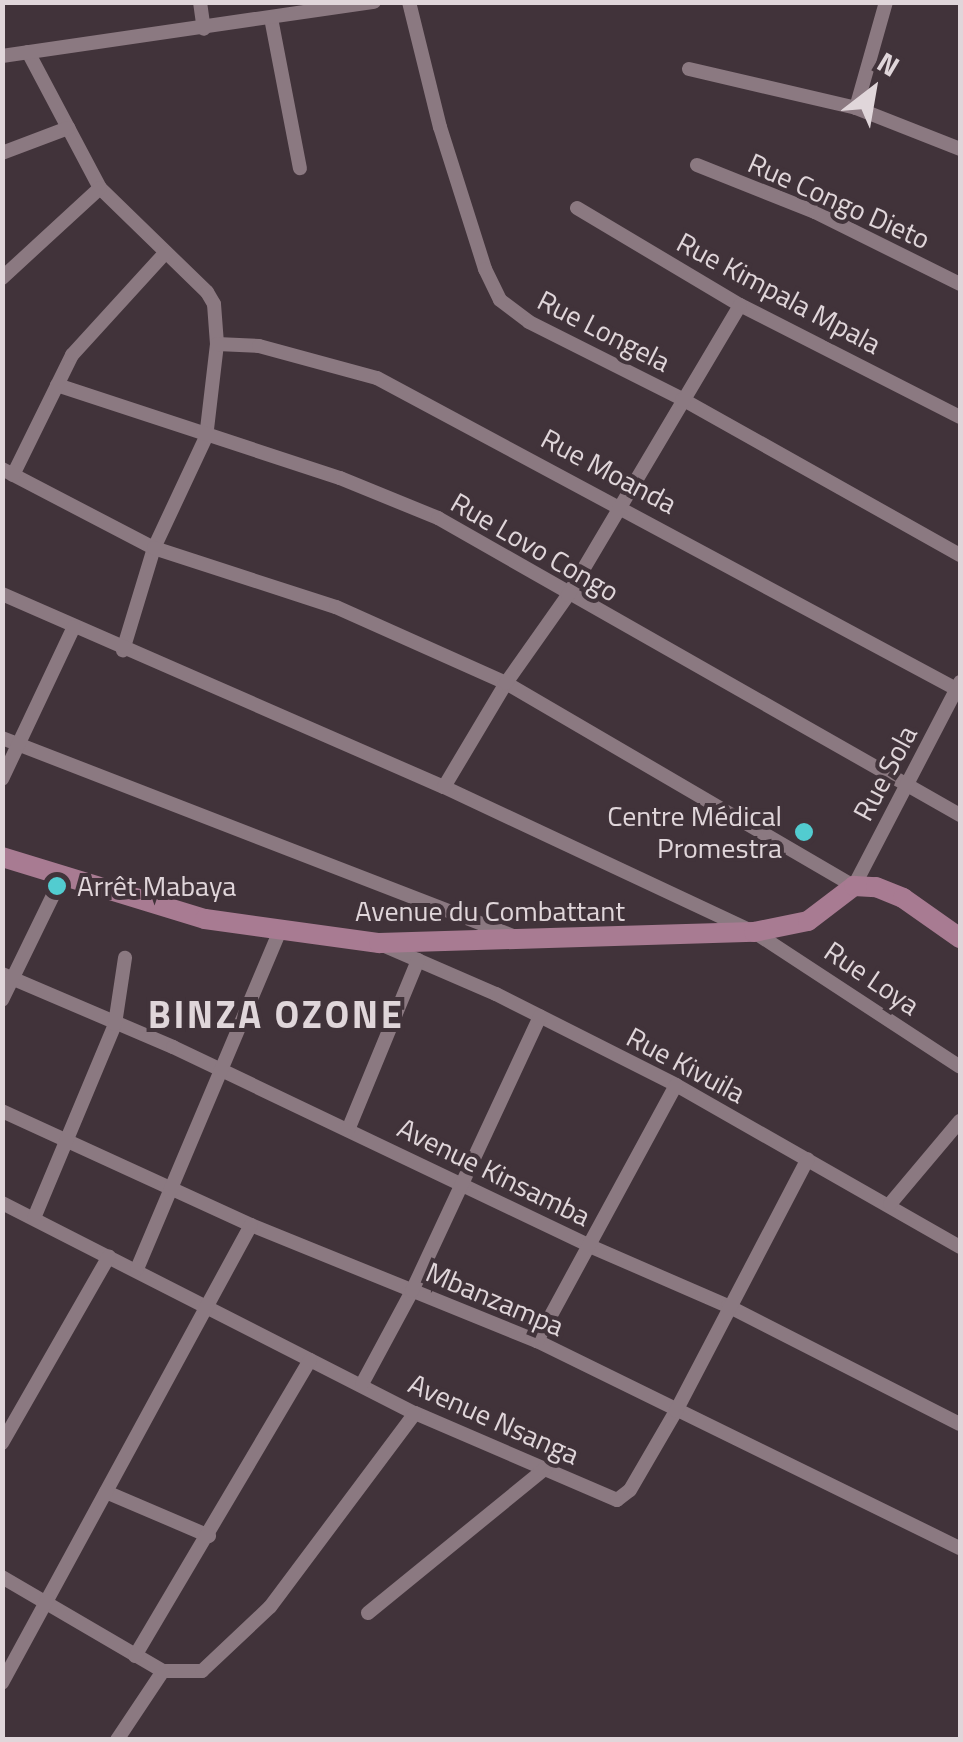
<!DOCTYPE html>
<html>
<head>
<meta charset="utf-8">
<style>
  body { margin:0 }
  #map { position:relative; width:963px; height:1742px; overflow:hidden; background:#41333a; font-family:"Titillium Web",sans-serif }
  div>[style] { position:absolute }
  .street>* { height:14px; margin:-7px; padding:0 7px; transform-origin:7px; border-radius:7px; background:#8b7981 }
  .secondary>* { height:20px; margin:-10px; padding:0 10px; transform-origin:10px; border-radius:10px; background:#a87b92 }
  .dots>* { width:28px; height:28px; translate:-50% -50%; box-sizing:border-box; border:5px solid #41333a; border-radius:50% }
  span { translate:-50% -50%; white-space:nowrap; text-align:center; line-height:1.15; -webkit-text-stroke:8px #41333a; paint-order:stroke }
  .street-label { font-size:28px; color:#e0d6da }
  .poi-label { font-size:28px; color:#e0d6da }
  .right { translate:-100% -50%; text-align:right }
  .left { translate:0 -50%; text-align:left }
  .district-label { font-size:38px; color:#e0d6da; font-weight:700; letter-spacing:2.5px }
  .frame { position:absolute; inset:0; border:5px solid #e0d6da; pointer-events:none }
  .north { position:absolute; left:823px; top:40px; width:100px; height:100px; -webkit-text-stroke:8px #41333a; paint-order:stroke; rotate:31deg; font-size:28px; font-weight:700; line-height:40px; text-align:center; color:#e0d6da }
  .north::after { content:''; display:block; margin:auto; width:35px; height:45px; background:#e0d6da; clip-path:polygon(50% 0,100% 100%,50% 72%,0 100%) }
</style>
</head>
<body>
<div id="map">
  <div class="street">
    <i style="left:200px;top:2px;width:27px;rotate:82deg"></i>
    <i style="left:409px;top:2px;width:129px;rotate:76.1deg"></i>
    <i style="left:440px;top:127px;width:149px;rotate:72.4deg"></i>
    <i style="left:485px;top:269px;width:34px;rotate:64deg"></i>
    <i style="left:500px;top:300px;width:36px;rotate:37deg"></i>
    <i style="left:529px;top:322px;width:171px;rotate:26.7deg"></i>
    <i style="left:682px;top:399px;width:319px;rotate:29.3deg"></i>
    <i style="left:271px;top:18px;width:153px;rotate:79.1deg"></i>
    <i style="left:28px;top:52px;width:154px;rotate:62.1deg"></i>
    <i style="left:100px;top:188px;width:149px;rotate:44.2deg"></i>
    <i style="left:207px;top:292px;width:14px;rotate:60deg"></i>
    <i style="left:214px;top:304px;width:40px;rotate:85.7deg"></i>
    <i style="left:217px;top:344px;width:94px;rotate:96.7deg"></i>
    <i style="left:206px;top:437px;width:123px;rotate:115.1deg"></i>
    <i style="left:154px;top:548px;width:107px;rotate:106.9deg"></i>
    <i style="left:2px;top:56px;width:376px;rotate:-8.3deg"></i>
    <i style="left:689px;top:69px;width:171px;rotate:13.1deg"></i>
    <i style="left:856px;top:108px;width:112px;rotate:21.5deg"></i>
    <i style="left:856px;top:108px;width:110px;rotate:-74.2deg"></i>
    <i style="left:2px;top:153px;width:71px;rotate:-20.7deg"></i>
    <i style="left:697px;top:165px;width:127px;rotate:21.7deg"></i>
    <i style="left:815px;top:212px;width:162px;rotate:26.4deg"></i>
    <i style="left:577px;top:208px;width:190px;rotate:30.8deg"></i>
    <i style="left:740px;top:305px;width:247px;rotate:27deg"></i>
    <i style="left:2px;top:278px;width:133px;rotate:-42.6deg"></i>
    <i style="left:217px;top:344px;width:42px;rotate:2.7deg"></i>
    <i style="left:259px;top:346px;width:122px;rotate:15.2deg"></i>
    <i style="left:377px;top:378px;width:662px;rotate:28.23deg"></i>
    <i style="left:57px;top:385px;width:298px;rotate:18.2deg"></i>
    <i style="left:340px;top:478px;width:106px;rotate:22.2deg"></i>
    <i style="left:438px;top:518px;width:601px;rotate:29.64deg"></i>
    <i style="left:2px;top:469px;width:171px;rotate:27.5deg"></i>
    <i style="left:154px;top:548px;width:191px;rotate:18deg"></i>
    <i style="left:336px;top:607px;width:186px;rotate:24.1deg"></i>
    <i style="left:506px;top:683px;width:403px;rotate:30.3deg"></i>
    <i style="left:854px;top:886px;width:230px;rotate:-62.5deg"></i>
    <i style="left:13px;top:475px;width:134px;rotate:-63.8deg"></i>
    <i style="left:72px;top:355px;width:139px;rotate:-47.6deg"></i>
    <i style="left:2px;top:594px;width:482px;rotate:23.6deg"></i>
    <i style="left:444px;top:787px;width:342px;rotate:25.1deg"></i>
    <i style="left:754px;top:932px;width:246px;rotate:33.2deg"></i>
    <i style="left:2px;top:738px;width:548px;rotate:21.18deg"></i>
    <i style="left:2px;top:779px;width:168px;rotate:-64.7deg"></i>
    <i style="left:444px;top:787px;width:121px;rotate:-59.2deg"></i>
    <i style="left:506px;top:683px;width:108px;rotate:-54.8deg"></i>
    <i style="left:568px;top:595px;width:337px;rotate:-59.3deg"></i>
    <i style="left:385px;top:946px;width:121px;rotate:23.4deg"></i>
    <i style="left:496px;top:994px;width:202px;rotate:26.8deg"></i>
    <i style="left:676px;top:1085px;width:327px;rotate:29.7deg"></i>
    <i style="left:2px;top:974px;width:186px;rotate:23.1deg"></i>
    <i style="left:173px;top:1047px;width:464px;rotate:25.5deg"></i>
    <i style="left:592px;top:1247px;width:148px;rotate:23.5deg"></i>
    <i style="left:728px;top:1306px;width:260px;rotate:27deg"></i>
    <i style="left:2px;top:1000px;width:135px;rotate:-64deg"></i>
    <i style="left:2px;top:1111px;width:274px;rotate:24.6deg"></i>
    <i style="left:251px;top:1225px;width:309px;rotate:22.1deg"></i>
    <i style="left:537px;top:1341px;width:471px;rotate:26.1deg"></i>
    <i style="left:348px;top:1130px;width:184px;rotate:-67.6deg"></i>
    <i style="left:2px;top:1203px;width:463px;rotate:27deg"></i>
    <i style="left:415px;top:1413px;width:220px;rotate:23.3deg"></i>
    <i style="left:617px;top:1500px;width:16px;rotate:-38deg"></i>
    <i style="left:630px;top:1490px;width:91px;rotate:-59.8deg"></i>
    <i style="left:676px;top:1411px;width:284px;rotate:-62.4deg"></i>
    <i style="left:890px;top:1204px;width:109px;rotate:-49.9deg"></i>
    <i style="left:34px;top:1218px;width:210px;rotate:-67.3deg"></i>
    <i style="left:115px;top:1024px;width:67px;rotate:-81.4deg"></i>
    <i style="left:137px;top:1269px;width:368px;rotate:-67.1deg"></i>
    <i style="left:537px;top:1341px;width:291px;rotate:-61.5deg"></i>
    <i style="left:362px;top:1384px;width:106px;rotate:-61.7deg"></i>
    <i style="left:412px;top:1291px;width:303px;rotate:-65deg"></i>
    <i style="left:2px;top:1443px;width:215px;rotate:-60.2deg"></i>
    <i style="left:106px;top:1492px;width:112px;rotate:23.1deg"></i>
    <i style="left:2px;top:1577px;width:186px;rotate:30.3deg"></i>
    <i style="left:163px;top:1671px;width:39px"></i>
    <i style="left:202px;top:1671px;width:93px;rotate:-43.3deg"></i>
    <i style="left:270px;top:1607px;width:242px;rotate:-53.2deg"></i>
    <i style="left:368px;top:1613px;width:230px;rotate:-39.2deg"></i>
    <i style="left:135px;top:1656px;width:344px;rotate:-59.4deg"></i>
    <i style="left:2px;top:1683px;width:521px;rotate:-61.47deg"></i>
    <i style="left:117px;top:1740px;width:83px;rotate:-56.3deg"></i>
  </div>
  <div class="secondary">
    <i style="left:2px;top:857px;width:212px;rotate:17deg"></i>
    <i style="left:205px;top:919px;width:176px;rotate:7.9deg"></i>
    <i style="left:379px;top:943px;width:375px;rotate:-1.7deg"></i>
    <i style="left:754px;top:932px;width:55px;rotate:-11.5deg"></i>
    <i style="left:808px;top:921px;width:58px;rotate:-37.3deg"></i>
    <i style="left:854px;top:886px;width:22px;rotate:3deg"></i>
    <i style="left:876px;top:887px;width:29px;rotate:22deg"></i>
    <i style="left:903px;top:898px;width:70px;rotate:35.1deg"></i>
  </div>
  <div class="dots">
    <i style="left:804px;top:832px;background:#52ccd0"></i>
    <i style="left:57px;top:886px;background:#52ccd0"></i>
  </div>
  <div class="street-label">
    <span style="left:839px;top:201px;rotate:24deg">Rue Congo Dieto</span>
    <span style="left:779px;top:293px;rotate:28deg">Rue Kimpala Mpala</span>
    <span style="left:604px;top:331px;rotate:27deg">Rue Longela</span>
    <span style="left:609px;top:471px;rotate:28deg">Rue Moanda</span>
    <span style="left:535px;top:547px;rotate:30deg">Rue Lovo Congo</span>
    <span style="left:885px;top:773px;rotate:-62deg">Rue Sola</span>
    <span style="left:490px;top:911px">Avenue du Combattant</span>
    <span style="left:872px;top:978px;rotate:34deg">Rue Loya</span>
    <span style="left:686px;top:1065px;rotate:28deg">Rue Kivuila</span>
    <span style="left:494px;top:1172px;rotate:26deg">Avenue Kinsamba</span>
    <span style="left:495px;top:1299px;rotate:23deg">Mbanzampa</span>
    <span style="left:494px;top:1419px;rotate:24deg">Avenue Nsanga</span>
  </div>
  <div class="poi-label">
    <span class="right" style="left:782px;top:832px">Centre Médical<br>Promestra</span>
    <span class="left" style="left:77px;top:886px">Arrêt Mabaya</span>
  </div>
  <div class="district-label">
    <span style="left:276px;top:1015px">BINZA OZONE</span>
  </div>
  <div class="frame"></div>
  <div class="north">N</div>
</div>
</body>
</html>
